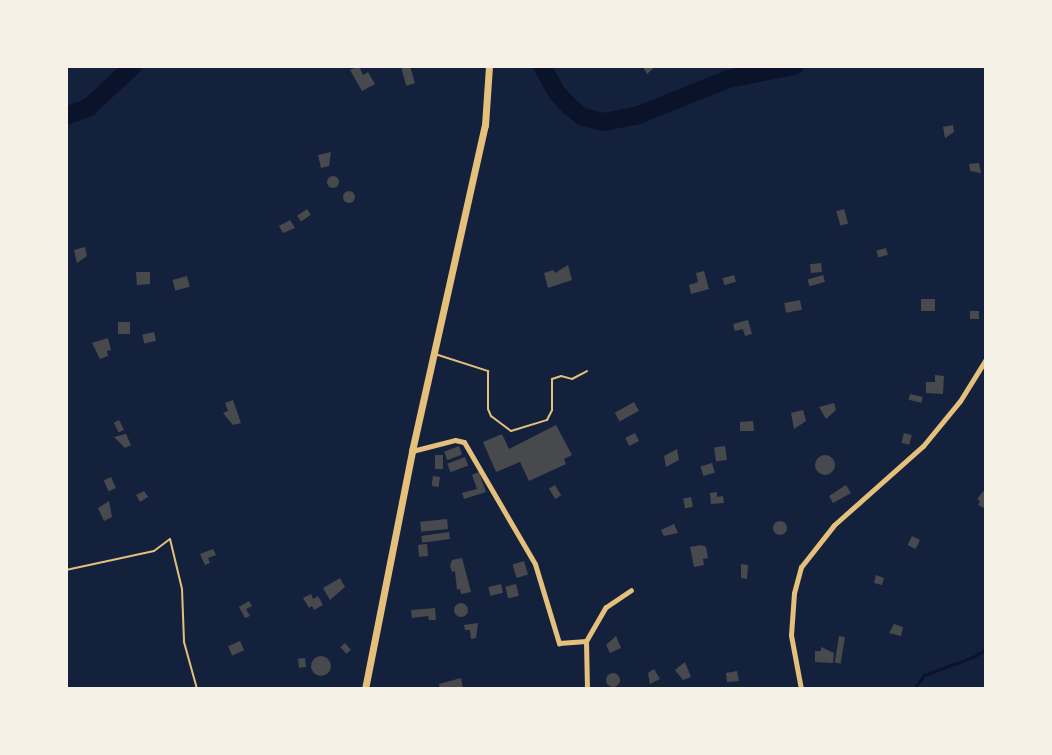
<!DOCTYPE html>
<html>
<head>
<meta charset="utf-8">
<style>
  body { margin:0 }
  #map { position:relative; width:1052px; height:755px; overflow:hidden; background:#14213d; font-family:"DM Sans",sans-serif }
  div>[style] { position:absolute }
  .stream>* { height:3px; margin:-1.5px; padding:0 1.5px; transform-origin:1.5px; border-radius:1.5px; background:#0b132b }
  .river>* { height:18px; margin:-9px; padding:0 9px; transform-origin:9px; border-radius:9px; background:#0b132b }
  .building>* { inset:0; background:#48494c; transform-origin:0 0 }
  .round { border-radius:50% }
  .service>* { height:2px; margin:-1px; padding:0 1px; transform-origin:1px; border-radius:1px; background:#e5c07b }
  .minor>* { height:5px; margin:-2.5px; padding:0 2.5px; transform-origin:2.5px; border-radius:2.5px; background:#e5c07b }
  .secondary>* { height:7px; margin:-3.5px; padding:0 3.5px; transform-origin:3.5px; border-radius:3.5px; background:#e5c07b }
  span { translate:-50% -50%; white-space:nowrap; text-align:center; line-height:1.15; -webkit-text-stroke:6px #f6f1e7; paint-order:stroke }
  .frame { position:absolute; inset:0; border:68px solid #f6f1e7; pointer-events:none }
</style>
</head>
<body>
<div id="map">
  <div class="stream">
    <div style="left:916px;top:686px;width:14px;rotate:-54deg"></div>
    <div style="left:924px;top:675px;width:52px;rotate:-20.2deg"></div>
    <div style="left:973px;top:657px;width:15px;rotate:-32deg"></div>
  </div>
  <div class="river">
    <div style="left:542px;top:66px;width:31px;rotate:61deg"></div>
    <div style="left:557px;top:93px;width:16px;rotate:47deg"></div>
    <div style="left:568px;top:105px;width:19px;rotate:39deg"></div>
    <div style="left:583px;top:117px;width:22px;rotate:13deg"></div>
    <div style="left:604px;top:122px;width:33px;rotate:-11deg"></div>
    <div style="left:636px;top:116px;width:99px;rotate:-21.9deg"></div>
    <div style="left:728px;top:79px;width:68px;rotate:-11deg"></div>
    <div style="left:66px;top:116px;width:25px;rotate:-21deg"></div>
    <div style="left:89px;top:107px;width:60px;rotate:-43deg"></div>
  </div>
  <div class="building">
    <div style="clip-path:polygon(359px 66px,363px 75px,368px 72px,375px 84px,362px 91px,350px 70px)"></div>
    <div style="left:410px;top:66px;width:18px;height:9px;rotate:74deg"></div>
    <div style="clip-path:polygon(656px 66px,647px 74px,643px 67px,646px 66px)"></div>
    <div style="clip-path:polygon(953px 125px,954px 132px,945px 138px,943px 127px)"></div>
    <div style="clip-path:polygon(331px 152px,329px 166px,321px 168px,318px 155px)"></div>
    <div style="clip-path:polygon(979px 163px,981px 173px,970px 171px,969px 164px)"></div>
    <div class="round" style="left:327px;top:176px;width:12px;height:12px"></div>
    <div class="round" style="left:343px;top:191px;width:12px;height:12px"></div>
    <div style="left:307px;top:209px;width:7px;height:12px;rotate:56deg"></div>
    <div style="left:844px;top:209px;width:15px;height:8px;rotate:74deg"></div>
    <div style="clip-path:polygon(290px 220px,295px 228px,283px 233px,279px 226px)"></div>
    <div style="clip-path:polygon(85px 247px,87px 256px,77px 263px,74px 250px)"></div>
    <div style="left:886px;top:248px;width:7px;height:10px;rotate:74deg"></div>
    <div style="left:821px;top:263px;width:9px;height:11px;rotate:84deg"></div>
    <div style="clip-path:polygon(568px 265px,572px 280px,548px 288px,544px 273px,553px 270px,555px 273px)"></div>
    <div style="clip-path:polygon(704px 271px,709px 289px,691px 294px,689px 285px,698px 282px,696px 273px)"></div>
    <div style="clip-path:polygon(136px 272px,150px 272px,150px 284px,137px 285px)"></div>
    <div style="left:734px;top:275px;width:7px;height:12px;rotate:74deg"></div>
    <div style="left:823px;top:275px;width:7px;height:16px;rotate:74deg"></div>
    <div style="left:187px;top:276px;width:11px;height:15px;rotate:75deg"></div>
    <div style="left:921px;top:299px;width:14px;height:12px"></div>
    <div style="left:800px;top:300px;width:10px;height:16px;rotate:79deg"></div>
    <div style="left:979px;top:311px;width:8px;height:9px;rotate:90deg"></div>
    <div style="clip-path:polygon(748px 320px,752px 334px,745px 336px,743px 329px,735px 331px,733px 324px)"></div>
    <div style="left:118px;top:322px;width:12px;height:12px"></div>
    <div style="left:154px;top:332px;width:9px;height:12px;rotate:77deg"></div>
    <div style="clip-path:polygon(108px 338px,111px 350px,107px 351px,108px 356px,100px 359px,92px 343px)"></div>
    <div style="clip-path:polygon(935px 375px,944px 376px,943px 394px,926px 393px,926px 382px,935px 382px)"></div>
    <div style="left:910px;top:394px;width:13px;height:6px;rotate:13deg"></div>
    <div style="clip-path:polygon(233px 400px,241px 423px,233px 425px,223px 413px,228px 411px,225px 403px)"></div>
    <div style="left:634px;top:402px;width:10px;height:22px;rotate:61deg"></div>
    <div style="clip-path:polygon(834px 403px,836px 410px,826px 419px,819px 407px)"></div>
    <div style="clip-path:polygon(803px 410px,806px 421px,794px 429px,791px 413px)"></div>
    <div style="left:119px;top:420px;width:11px;height:6px;rotate:63deg"></div>
    <div style="clip-path:polygon(753px 421px,754px 431px,740px 431px,740px 422px)"></div>
    <div style="clip-path:polygon(556px 425px,572px 455px,564px 459px,566px 464px,529px 481px,520px 462px,496px 472px,483px 442px,502px 434px,509px 449px)"></div>
    <div style="left:635px;top:433px;width:9px;height:11px;rotate:63deg"></div>
    <div style="left:904px;top:433px;width:8px;height:10px;rotate:14deg"></div>
    <div style="clip-path:polygon(126px 434px,131px 445px,125px 448px,114px 437px)"></div>
    <div style="left:459px;top:446px;width:9px;height:16px;rotate:69deg"></div>
    <div style="left:725px;top:446px;width:14px;height:11px;rotate:82deg"></div>
    <div style="clip-path:polygon(677px 449px,679px 460px,666px 467px,664px 456px)"></div>
    <div style="left:435px;top:455px;width:8px;height:14px"></div>
    <div class="round" style="left:815px;top:455px;width:20px;height:20px"></div>
    <div style="left:465px;top:457px;width:9px;height:19px;rotate:69deg"></div>
    <div style="left:712px;top:463px;width:10px;height:12px;rotate:73deg"></div>
    <div style="clip-path:polygon(479px 472px,486px 492px,464px 499px,462px 493px,477px 489px,472px 475px)"></div>
    <div style="left:433px;top:476px;width:7px;height:10px;rotate:8deg"></div>
    <div style="left:111px;top:477px;width:12px;height:8px;rotate:66deg"></div>
    <div style="left:555px;top:485px;width:12px;height:7px;rotate:59deg"></div>
    <div style="clip-path:polygon(846px 485px,851px 493px,833px 503px,829px 496px)"></div>
    <div style="clip-path:polygon(986px 488px,986px 509px,978px 505px,980px 501px,977px 499px)"></div>
    <div style="clip-path:polygon(144px 491px,148px 497px,140px 502px,136px 495px)"></div>
    <div style="clip-path:polygon(717px 492px,717px 497px,723px 496px,724px 503px,711px 504px,710px 493px)"></div>
    <div style="left:691px;top:497px;width:10px;height:8px;rotate:79deg"></div>
    <div style="clip-path:polygon(109px 501px,112px 517px,104px 521px,98px 508px)"></div>
    <div style="left:447px;top:519px;width:10px;height:27px;rotate:84deg"></div>
    <div class="round" style="left:773px;top:521px;width:14px;height:14px"></div>
    <div style="clip-path:polygon(674px 524px,678px 533px,664px 536px,661px 530px)"></div>
    <div style="left:449px;top:532px;width:7px;height:28px;rotate:82deg"></div>
    <div style="left:912px;top:536px;width:9px;height:10px;rotate:27deg"></div>
    <div style="left:427px;top:544px;width:12px;height:9px;rotate:85deg"></div>
    <div style="clip-path:polygon(701px 545px,706px 547px,708px 558px,703px 559px,704px 565px,694px 567px,690px 547px)"></div>
    <div style="clip-path:polygon(213px 549px,216px 555px,208px 558px,210px 563px,205px 565px,200px 554px)"></div>
    <div style="clip-path:polygon(462px 558px,471px 592px,461px 594px,460px 589px,457px 590px,455px 571px,452px 572px,450px 566px,452px 560px)"></div>
    <div style="left:524px;top:561px;width:14px;height:12px;rotate:73deg"></div>
    <div style="clip-path:polygon(741px 564px,748px 565px,747px 579px,741px 578px)"></div>
    <div style="clip-path:polygon(876px 575px,884px 578px,882px 585px,874px 583px)"></div>
    <div style="clip-path:polygon(340px 578px,345px 587px,330px 600px,323px 588px)"></div>
    <div style="left:501px;top:584px;width:9px;height:13px;rotate:77deg"></div>
    <div style="left:516px;top:584px;width:12px;height:11px;rotate:76deg"></div>
    <div style="clip-path:polygon(311px 594px,313px 599px,318px 596px,323px 605px,314px 610px,312px 606px,309px 608px,303px 598px)"></div>
    <div style="clip-path:polygon(249px 601px,252px 606px,246px 609px,250px 616px,245px 618px,239px 607px)"></div>
    <div class="round" style="left:454px;top:603px;width:14px;height:14px"></div>
    <div style="clip-path:polygon(435px 608px,436px 620px,429px 620px,428px 616px,412px 618px,411px 610px)"></div>
    <div style="clip-path:polygon(478px 623px,476px 638px,471px 639px,470px 630px,465px 630px,464px 625px)"></div>
    <div style="clip-path:polygon(894px 624px,903px 627px,901px 636px,889px 633px)"></div>
    <div style="clip-path:polygon(616px 636px,621px 648px,610px 653px,606px 645px)"></div>
    <div style="left:839px;top:636px;width:6px;height:27px;rotate:9deg"></div>
    <div style="left:240px;top:641px;width:10px;height:13px;rotate:66deg"></div>
    <div style="left:345px;top:643px;width:9px;height:6px;rotate:49deg"></div>
    <div style="clip-path:polygon(821px 647px,834px 653px,833px 663px,815px 662px,815px 651px,821px 651px)"></div>
    <div class="round" style="left:311px;top:656px;width:20px;height:20px"></div>
    <div style="left:305px;top:658px;width:9px;height:7px;rotate:84deg"></div>
    <div style="clip-path:polygon(685px 662px,691px 677px,683px 680px,675px 670px)"></div>
    <div style="clip-path:polygon(654px 669px,660px 679px,650px 684px,648px 673px)"></div>
    <div style="clip-path:polygon(737px 671px,739px 681px,727px 682px,726px 673px)"></div>
    <div class="round" style="left:606px;top:673px;width:14px;height:14px"></div>
    <div style="clip-path:polygon(461px 678px,463px 689px,440px 689px,439px 684px)"></div>
  </div>
  <div class="service">
    <div style="left:435px;top:354px;width:56px;rotate:17.8deg"></div>
    <div style="left:488px;top:371px;width:38px;rotate:90deg"></div>
    <div style="left:488px;top:409px;width:8px;rotate:67deg"></div>
    <div style="left:491px;top:416px;width:25px;rotate:37deg"></div>
    <div style="left:511px;top:431px;width:38px;rotate:-17deg"></div>
    <div style="left:547px;top:420px;width:11px;rotate:-63deg"></div>
    <div style="left:552px;top:410px;width:31px;rotate:-90deg"></div>
    <div style="left:552px;top:379px;width:9px;rotate:-18deg"></div>
    <div style="left:561px;top:376px;width:11px;rotate:15deg"></div>
    <div style="left:572px;top:379px;width:17px;rotate:-28deg"></div>
    <div style="left:66px;top:570px;width:90px;rotate:-12.2deg"></div>
    <div style="left:154px;top:551px;width:20px;rotate:-37deg"></div>
    <div style="left:170px;top:539px;width:51px;rotate:76.5deg"></div>
    <div style="left:182px;top:589px;width:53px;rotate:87.8deg"></div>
    <div style="left:184px;top:642px;width:49px;rotate:74.5deg"></div>
  </div>
  <div class="minor">
    <div style="left:412px;top:451px;width:44px;rotate:-14.3deg"></div>
    <div style="left:455px;top:440px;width:9px;rotate:13deg"></div>
    <div style="left:464px;top:442px;width:141px;rotate:59.8deg"></div>
    <div style="left:535px;top:564px;width:83px;rotate:73.1deg"></div>
    <div style="left:559px;top:643px;width:27px;rotate:-4deg"></div>
    <div style="left:587px;top:689px;width:48px;rotate:-91.2deg"></div>
    <div style="left:586px;top:641px;width:39px;rotate:-60deg"></div>
    <div style="left:606px;top:607px;width:30px;rotate:-34deg"></div>
    <div style="left:801px;top:689px;width:55px;rotate:-100.5deg"></div>
    <div style="left:791px;top:635px;width:42px;rotate:-85.9deg"></div>
    <div style="left:794px;top:593px;width:27px;rotate:-75deg"></div>
    <div style="left:801px;top:567px;width:53px;rotate:-51.8deg"></div>
    <div style="left:834px;top:525px;width:119px;rotate:-41.6deg"></div>
    <div style="left:923px;top:446px;width:58px;rotate:-50.6deg"></div>
    <div style="left:960px;top:401px;width:49px;rotate:-58.2deg"></div>
  </div>
  <div class="secondary">
    <div style="left:365px;top:689px;width:243px;rotate:-78.8deg"></div>
    <div style="left:412px;top:451px;width:334px;rotate:-77.4deg"></div>
    <div style="left:485px;top:125px;width:59px;rotate:-86.1deg"></div>
  </div>
  <div class="frame"></div>
</div>
</body>
</html>
